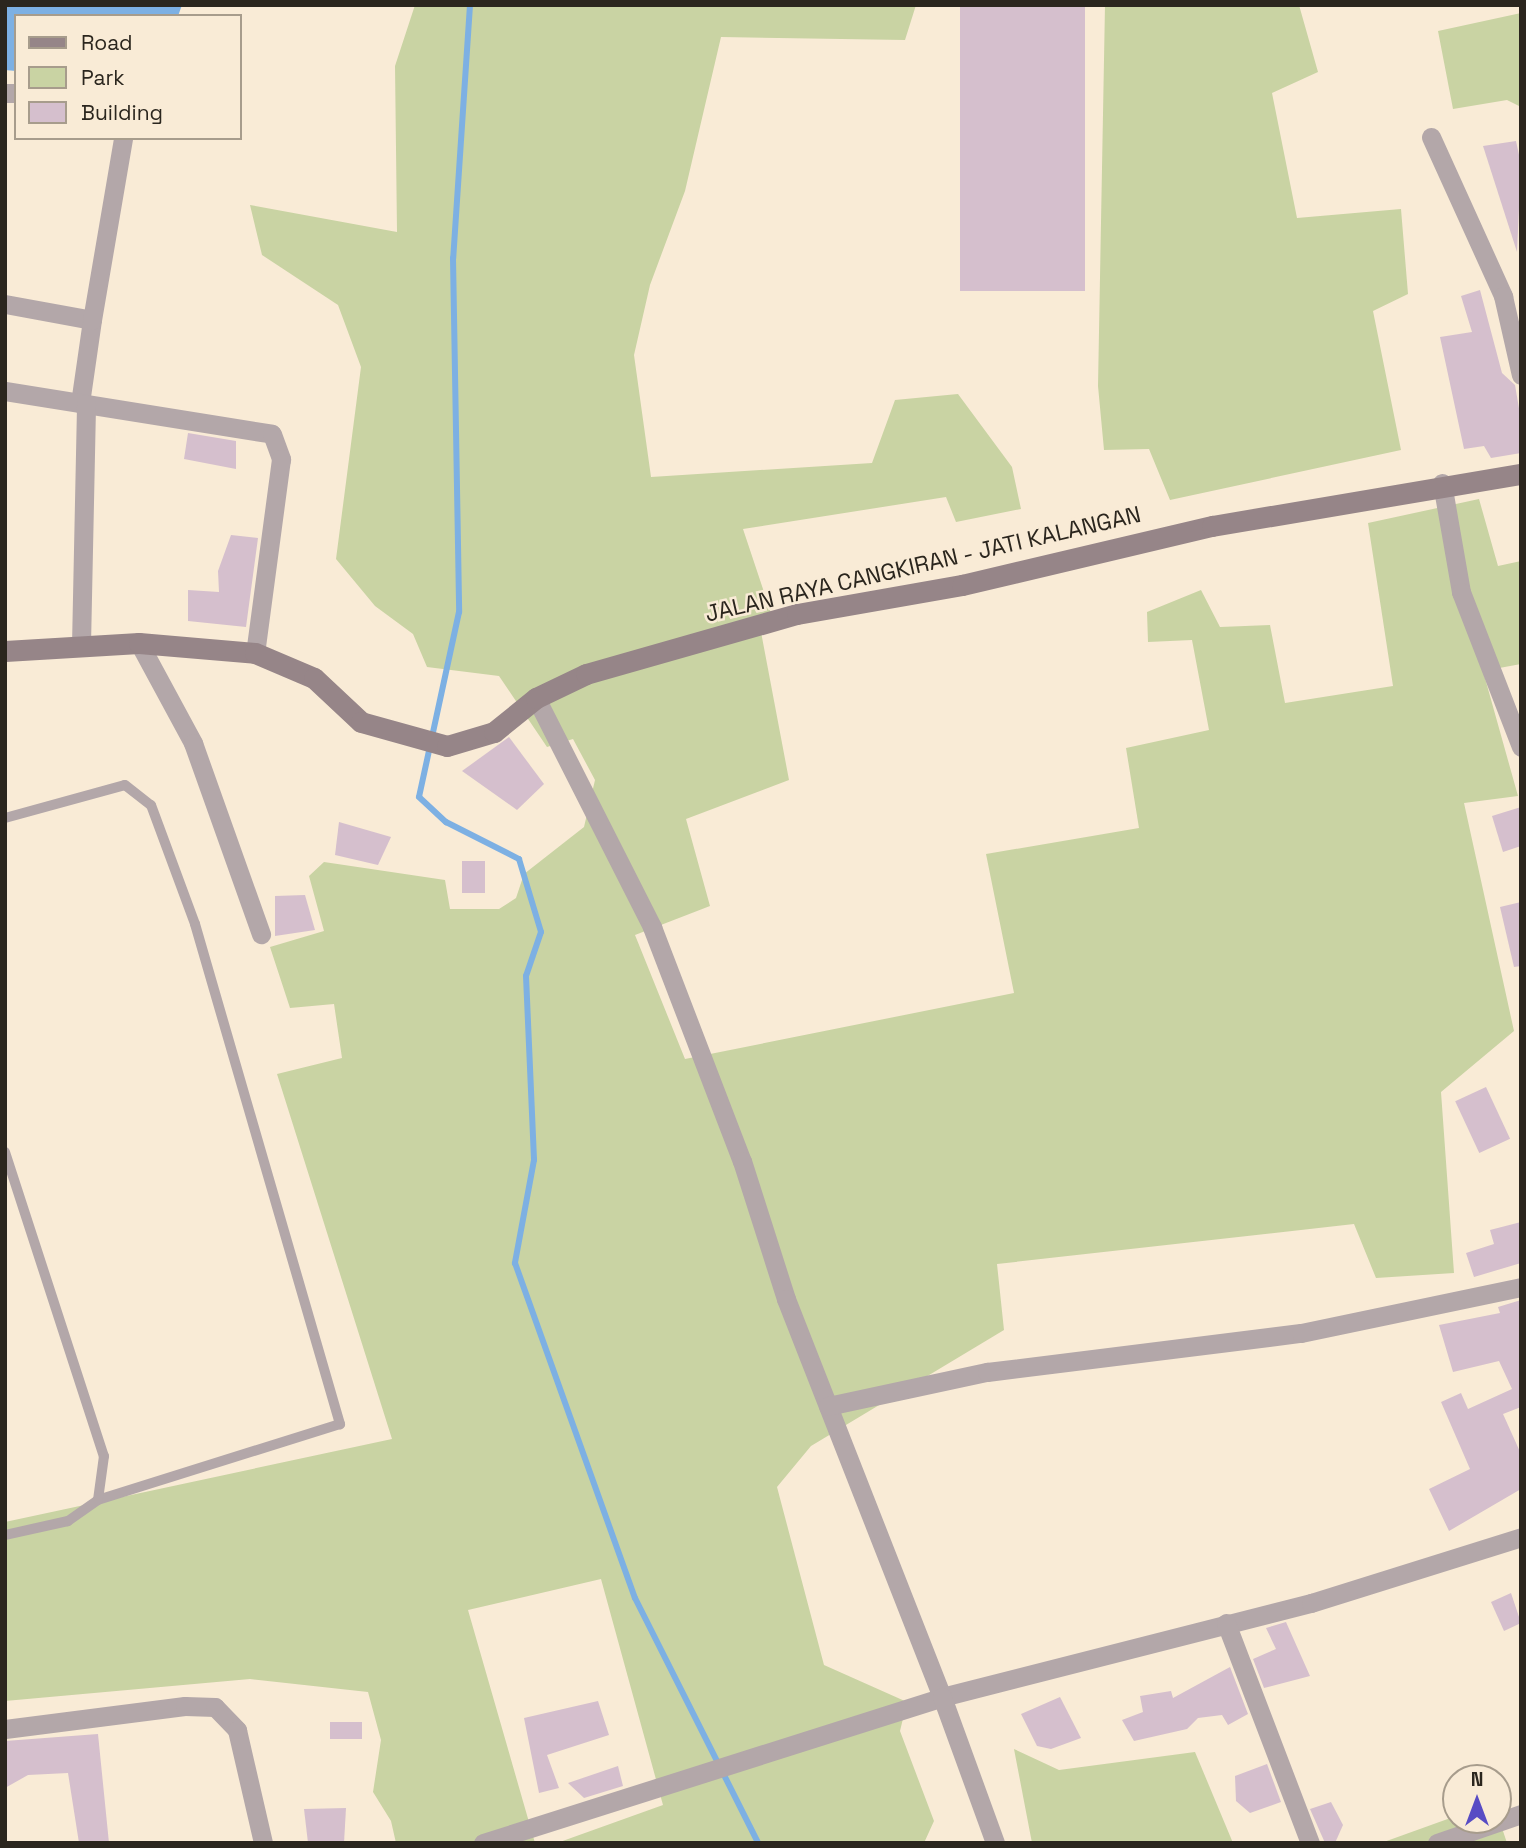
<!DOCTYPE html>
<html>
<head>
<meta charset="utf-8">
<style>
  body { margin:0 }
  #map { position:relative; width:1526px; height:1848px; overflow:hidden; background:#f9ebd6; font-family:"Space Grotesk",sans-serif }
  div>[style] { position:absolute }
  .green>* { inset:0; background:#c9d3a3 }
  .water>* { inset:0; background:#7db0e3 }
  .stream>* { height:6px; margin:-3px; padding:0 3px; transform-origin:3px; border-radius:3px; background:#7db0e3 }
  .building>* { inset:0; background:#d5bfcd; transform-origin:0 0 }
  .lane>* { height:10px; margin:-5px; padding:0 5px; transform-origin:5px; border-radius:5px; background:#b3a7a9 }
  .street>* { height:19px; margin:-9.5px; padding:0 9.5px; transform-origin:9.5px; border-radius:9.5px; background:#b3a7a9 }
  .secondary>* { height:21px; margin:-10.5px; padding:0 10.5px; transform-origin:10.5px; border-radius:10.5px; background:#968588 }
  span { translate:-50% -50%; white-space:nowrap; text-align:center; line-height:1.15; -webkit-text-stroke:5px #f9ebd6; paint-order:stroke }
  .street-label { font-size:23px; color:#2b261e }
  .frame { position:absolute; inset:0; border:7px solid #2b261e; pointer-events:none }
  .legend { position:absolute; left:14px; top:14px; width:228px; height:126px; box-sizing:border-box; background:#f9ebd6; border:2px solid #a79c8c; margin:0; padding:9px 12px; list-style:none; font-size:21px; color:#2b261e }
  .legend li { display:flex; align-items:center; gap:14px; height:35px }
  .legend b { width:35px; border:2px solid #a79c8c }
  .north { position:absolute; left:1442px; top:1764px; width:70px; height:70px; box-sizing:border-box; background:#f9ebd6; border:2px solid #a79c8c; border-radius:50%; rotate:0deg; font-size:19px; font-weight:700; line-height:28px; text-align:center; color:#2b261e }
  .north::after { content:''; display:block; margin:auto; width:24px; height:32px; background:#584cc4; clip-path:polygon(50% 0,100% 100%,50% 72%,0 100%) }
</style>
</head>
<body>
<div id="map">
  <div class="green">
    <div style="clip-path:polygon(415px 5px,916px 5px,905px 40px,721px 37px,685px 191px,650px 285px,634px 355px,651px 477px,872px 463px,895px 400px,958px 394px,1012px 467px,1021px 509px,956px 522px,946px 497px,743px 529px,771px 613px,758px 616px,789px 780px,686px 819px,710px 906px,635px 935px,685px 1059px,1014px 993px,986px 854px,1139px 828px,1126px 748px,1209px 730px,1192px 640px,1148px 642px,1147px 612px,1201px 590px,1220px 627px,1270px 625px,1285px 703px,1393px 686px,1368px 523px,1479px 499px,1498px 566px,1521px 561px,1521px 664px,1483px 671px,1518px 796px,1464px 803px,1514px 1031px,1441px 1092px,1454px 1273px,1376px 1278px,1354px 1224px,997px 1264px,1004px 1330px,811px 1446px,777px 1487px,824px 1665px,907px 1702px,900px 1731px,934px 1821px,924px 1843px,557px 1843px,663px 1805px,601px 1579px,468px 1610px,535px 1843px,396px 1843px,391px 1821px,373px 1792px,381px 1740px,368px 1692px,250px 1679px,5px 1701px,5px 1522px,392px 1439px,277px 1074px,342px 1058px,334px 1004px,290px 1008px,270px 947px,324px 931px,309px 876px,324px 862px,445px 880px,450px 909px,499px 909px,516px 898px,524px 874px,584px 827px,595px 780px,573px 739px,547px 747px,499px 676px,427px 667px,413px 634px,375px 606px,336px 559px,361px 367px,338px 305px,262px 255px,250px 205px,397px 232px,395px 66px)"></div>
    <div style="clip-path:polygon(1105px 5px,1299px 5px,1318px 72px,1272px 93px,1297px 218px,1401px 209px,1408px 294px,1373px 311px,1401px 450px,1170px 500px,1149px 449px,1104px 450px,1098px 386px)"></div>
    <div style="clip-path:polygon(1521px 13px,1521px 107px,1507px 100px,1453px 109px,1438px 31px)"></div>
    <div style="clip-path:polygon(1014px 1749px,1059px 1770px,1195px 1752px,1233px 1843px,1032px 1843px)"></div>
    <div style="clip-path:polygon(1456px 1816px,1498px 1816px,1507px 1843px,1381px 1843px)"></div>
  </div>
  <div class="water">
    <div style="clip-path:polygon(5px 5px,182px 5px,178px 16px,16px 16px,16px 71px,5px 70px)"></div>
  </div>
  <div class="stream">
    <div style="left:470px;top:5px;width:254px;rotate:93.8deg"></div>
    <div style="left:453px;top:258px;width:354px;rotate:89deg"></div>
    <div style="left:459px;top:612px;width:189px;rotate:102.2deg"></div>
    <div style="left:419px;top:797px;width:37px;rotate:43deg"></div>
    <div style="left:446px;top:822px;width:82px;rotate:26.9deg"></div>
    <div style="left:519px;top:859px;width:76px;rotate:73.2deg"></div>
    <div style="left:541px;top:932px;width:46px;rotate:108.8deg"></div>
    <div style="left:526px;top:976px;width:184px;rotate:87.5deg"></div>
    <div style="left:534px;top:1160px;width:105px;rotate:100.5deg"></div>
    <div style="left:515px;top:1263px;width:356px;rotate:70.3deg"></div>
    <div style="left:635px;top:1598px;width:274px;rotate:63.3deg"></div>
  </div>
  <div class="building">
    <div style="left:960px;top:5px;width:125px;height:286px"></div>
    <div style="clip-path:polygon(1516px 141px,1521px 164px,1517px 252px,1483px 146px)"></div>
    <div style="clip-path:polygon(1480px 290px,1502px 373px,1515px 385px,1521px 420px,1521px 453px,1491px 458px,1484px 446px,1464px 449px,1440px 337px,1472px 332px,1461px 296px)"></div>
    <div style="clip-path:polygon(188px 433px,236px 441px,236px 469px,184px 459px)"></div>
    <div style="clip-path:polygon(231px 535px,258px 538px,246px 627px,188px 621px,188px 590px,219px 592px,218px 571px)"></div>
    <div style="clip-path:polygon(509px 737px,544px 784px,517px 810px,462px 771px)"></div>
    <div style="clip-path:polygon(1521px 807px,1521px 846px,1503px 852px,1492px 816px)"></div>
    <div style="clip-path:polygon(339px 822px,391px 837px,378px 865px,335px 855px)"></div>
    <div style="left:462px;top:861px;width:23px;height:32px"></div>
    <div style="clip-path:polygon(305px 895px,315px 930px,275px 936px,275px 896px)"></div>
    <div style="clip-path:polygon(1521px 902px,1521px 966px,1514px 967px,1500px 907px)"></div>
    <div style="left:1486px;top:1087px;width:57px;height:34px;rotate:65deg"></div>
    <div style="clip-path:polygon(1521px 1222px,1521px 1263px,1474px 1277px,1466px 1253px,1494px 1244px,1490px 1230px)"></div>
    <div style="clip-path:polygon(1521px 1300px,1521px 1407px,1503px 1414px,1521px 1454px,1521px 1489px,1449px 1531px,1429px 1489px,1470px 1469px,1441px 1402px,1461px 1393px,1468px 1409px,1512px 1389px,1499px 1361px,1453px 1372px,1439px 1325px,1500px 1313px,1498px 1307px)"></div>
    <div style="clip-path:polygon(1511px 1593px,1521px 1623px,1504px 1631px,1491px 1602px)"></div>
    <div style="clip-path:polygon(1286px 1622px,1310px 1676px,1264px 1688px,1253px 1659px,1276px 1649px,1266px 1628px)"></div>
    <div style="clip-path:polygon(1230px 1667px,1248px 1714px,1228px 1725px,1222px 1715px,1198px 1718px,1187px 1729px,1134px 1741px,1122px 1720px,1143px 1712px,1140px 1696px,1171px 1691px,1173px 1698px)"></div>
    <div style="clip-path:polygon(1060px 1697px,1081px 1738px,1051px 1749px,1037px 1746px,1021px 1714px)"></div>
    <div style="clip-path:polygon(598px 1701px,609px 1735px,547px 1755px,559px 1788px,539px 1793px,524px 1718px)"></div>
    <div style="left:330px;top:1722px;width:32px;height:17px"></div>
    <div style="clip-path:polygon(98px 1734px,109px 1843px,79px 1843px,68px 1773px,28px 1775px,5px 1788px,5px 1741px)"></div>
    <div style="clip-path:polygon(1267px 1764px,1281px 1802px,1250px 1813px,1236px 1801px,1235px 1776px)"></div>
    <div style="clip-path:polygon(618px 1766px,623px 1786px,584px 1798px,568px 1783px)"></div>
    <div style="clip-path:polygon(1331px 1802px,1343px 1825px,1335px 1843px,1325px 1843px,1310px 1809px)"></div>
    <div style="clip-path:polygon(346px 1808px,344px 1843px,308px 1843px,304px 1809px)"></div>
  </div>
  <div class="lane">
    <div style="left:5px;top:818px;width:124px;rotate:-15.4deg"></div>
    <div style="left:125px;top:785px;width:33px;rotate:38deg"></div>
    <div style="left:151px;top:805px;width:127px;rotate:69.7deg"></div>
    <div style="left:195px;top:924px;width:521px;rotate:73.83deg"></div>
    <div style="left:340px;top:1424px;width:254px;rotate:162.6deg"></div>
    <div style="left:5px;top:1152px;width:320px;rotate:72deg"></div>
    <div style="left:104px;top:1456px;width:44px;rotate:97.8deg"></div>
    <div style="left:98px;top:1500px;width:37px;rotate:145deg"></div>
    <div style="left:68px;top:1521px;width:65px;rotate:167.5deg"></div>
  </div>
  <div class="street">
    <div style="left:5px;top:93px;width:11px"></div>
    <div style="left:1431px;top:137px;width:175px;rotate:65.6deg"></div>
    <div style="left:1503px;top:296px;width:81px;rotate:77.2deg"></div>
    <div style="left:5px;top:304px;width:88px;rotate:10.4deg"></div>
    <div style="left:92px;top:320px;width:84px;rotate:98.2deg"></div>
    <div style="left:92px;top:320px;width:185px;rotate:-80.3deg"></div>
    <div style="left:5px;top:391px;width:270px;rotate:9.1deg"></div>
    <div style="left:272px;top:434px;width:27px;rotate:70deg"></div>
    <div style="left:281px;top:459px;width:196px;rotate:97.6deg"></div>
    <div style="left:1442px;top:483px;width:111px;rotate:80.1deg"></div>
    <div style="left:1461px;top:592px;width:166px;rotate:68.8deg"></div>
    <div style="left:139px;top:643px;width:114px;rotate:61.6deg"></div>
    <div style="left:193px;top:743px;width:203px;rotate:70.4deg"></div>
    <div style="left:81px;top:645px;width:241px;rotate:-88.8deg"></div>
    <div style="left:536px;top:698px;width:257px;rotate:63.1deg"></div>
    <div style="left:652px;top:927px;width:251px;rotate:69deg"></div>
    <div style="left:742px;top:1161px;width:145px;rotate:72.3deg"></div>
    <div style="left:786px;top:1299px;width:427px;rotate:68.6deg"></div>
    <div style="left:942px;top:1697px;width:381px;rotate:-14.3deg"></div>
    <div style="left:1311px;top:1603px;width:220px;rotate:-17.4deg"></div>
    <div style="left:828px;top:1406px;width:163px;rotate:-12.1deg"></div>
    <div style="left:987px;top:1372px;width:316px;rotate:-7.1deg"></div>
    <div style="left:1301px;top:1333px;width:225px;rotate:-11.8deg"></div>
    <div style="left:1226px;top:1623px;width:235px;rotate:69.1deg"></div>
    <div style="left:5px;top:1729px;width:181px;rotate:-7.3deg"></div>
    <div style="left:185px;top:1706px;width:30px;rotate:2deg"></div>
    <div style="left:215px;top:1707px;width:32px;rotate:46deg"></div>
    <div style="left:237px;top:1730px;width:116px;rotate:77deg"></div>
    <div style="left:483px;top:1843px;width:482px;rotate:-17.6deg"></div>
    <div style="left:942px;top:1697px;width:155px;rotate:70deg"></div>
    <div style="left:1437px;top:1843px;width:89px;rotate:-19deg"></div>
  </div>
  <div class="secondary">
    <div style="left:5px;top:651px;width:134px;rotate:-3.4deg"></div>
    <div style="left:139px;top:643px;width:116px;rotate:4.9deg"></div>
    <div style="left:255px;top:653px;width:64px;rotate:23deg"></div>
    <div style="left:314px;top:678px;width:64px;rotate:43.1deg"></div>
    <div style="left:361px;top:722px;width:89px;rotate:15.6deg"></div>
    <div style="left:447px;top:746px;width:49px;rotate:-16.6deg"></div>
    <div style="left:494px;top:732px;width:54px;rotate:-39deg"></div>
    <div style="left:536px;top:698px;width:55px;rotate:-25.6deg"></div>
    <div style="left:586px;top:674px;width:219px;rotate:-15.9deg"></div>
    <div style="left:797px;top:614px;width:168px;rotate:-10deg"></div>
    <div style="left:962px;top:585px;width:257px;rotate:-13.3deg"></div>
    <div style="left:1212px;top:526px;width:313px;rotate:-9.6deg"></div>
  </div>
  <div class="street-label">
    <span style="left:923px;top:564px;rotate:-13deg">JALAN RAYA CANGKIRAN - JATI KALANGAN</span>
  </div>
  <div class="frame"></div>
  <ul class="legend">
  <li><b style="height:9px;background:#968588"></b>Road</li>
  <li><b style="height:19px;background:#c9d3a3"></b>Park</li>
  <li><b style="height:19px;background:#d5bfcd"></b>Building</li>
  </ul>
  <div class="north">N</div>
</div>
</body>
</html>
